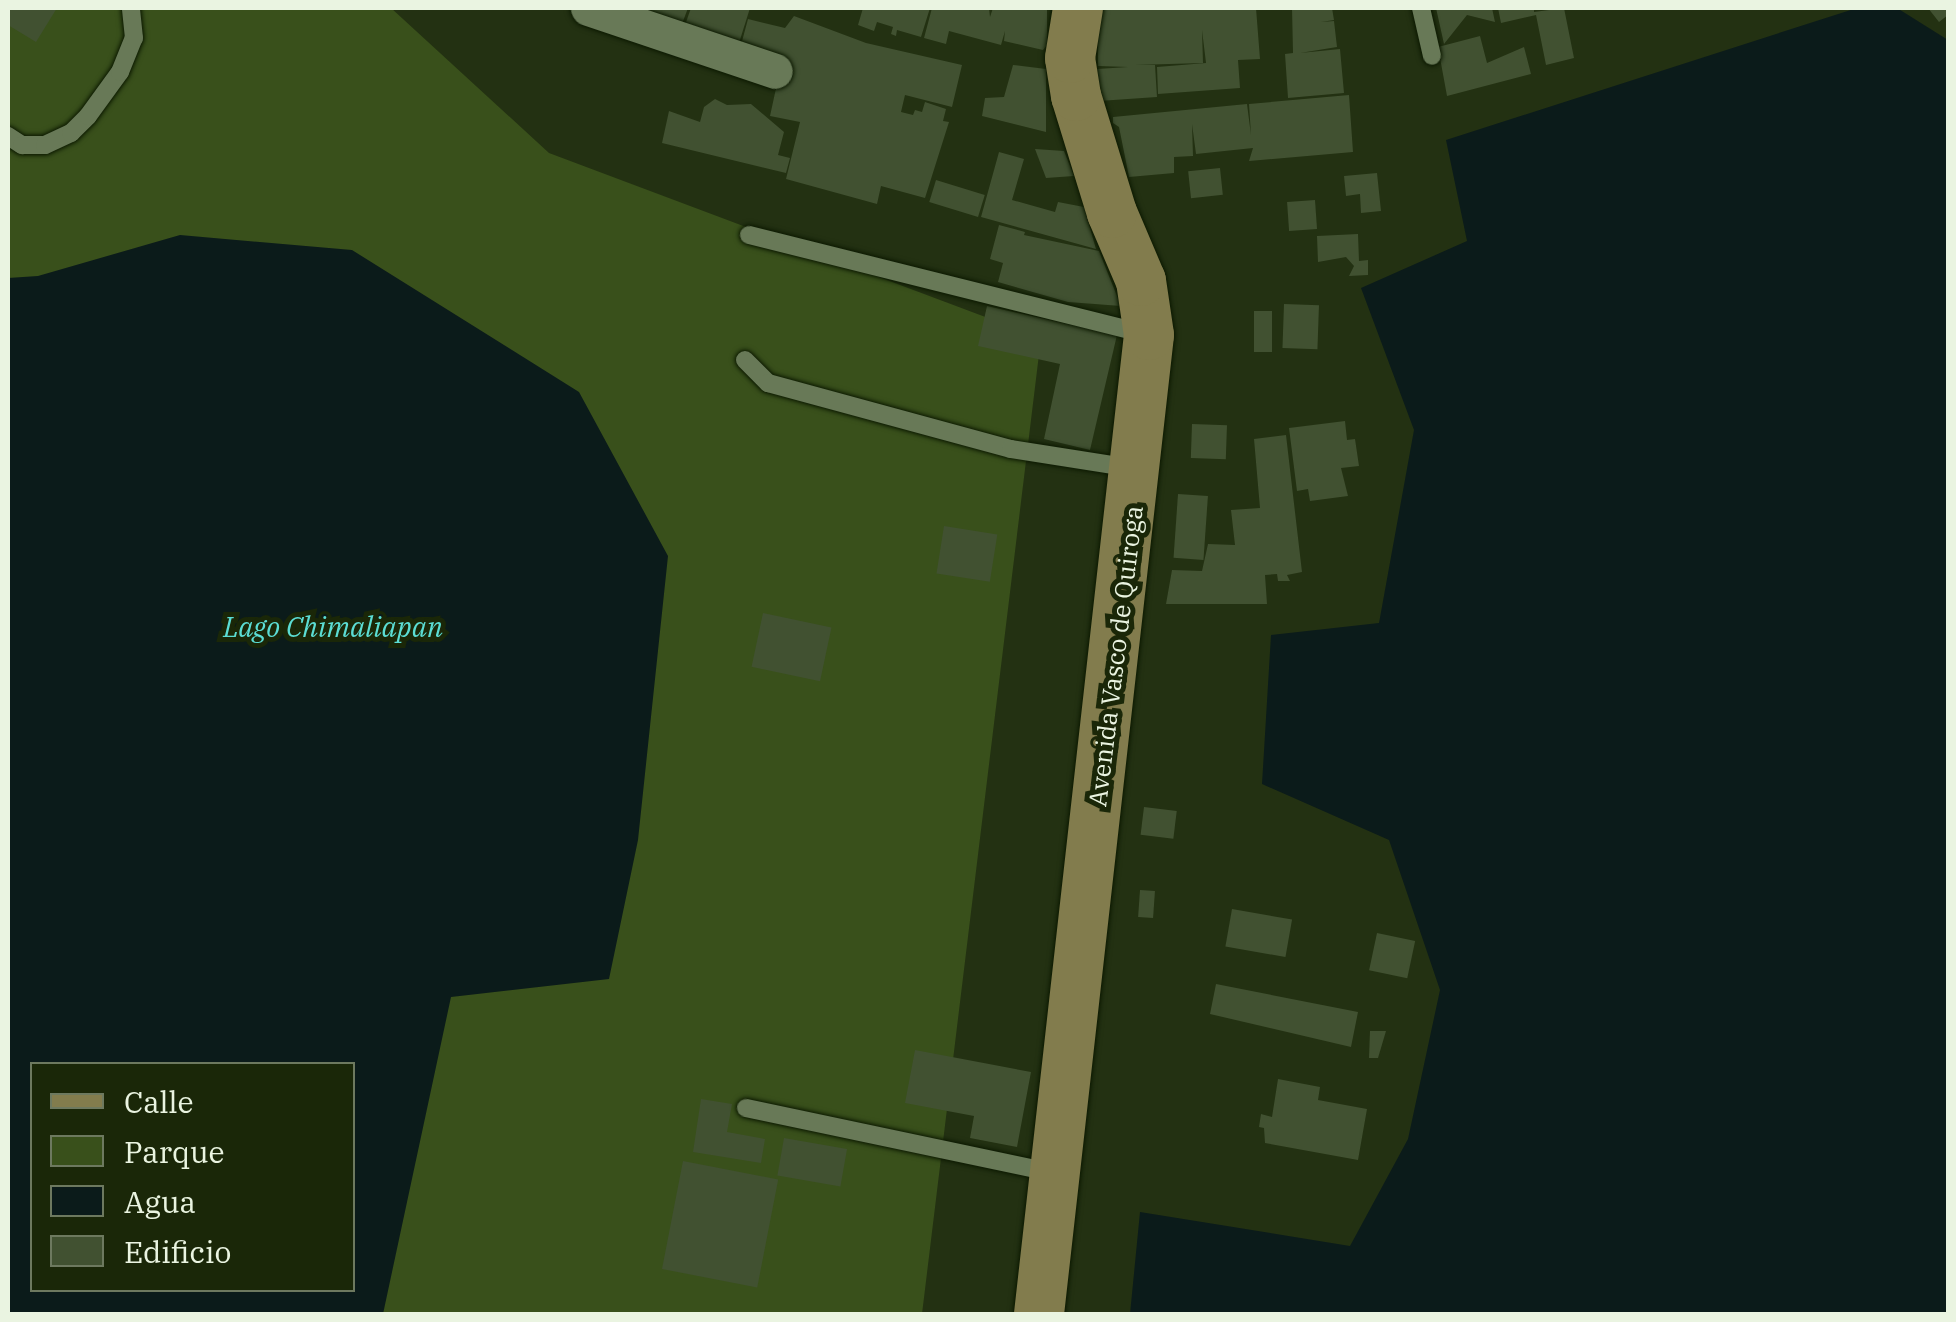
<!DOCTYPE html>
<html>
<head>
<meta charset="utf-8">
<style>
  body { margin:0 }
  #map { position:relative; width:1956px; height:1322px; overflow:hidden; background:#233112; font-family:"IBM Plex Serif",serif }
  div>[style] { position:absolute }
  .green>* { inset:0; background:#39501b }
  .water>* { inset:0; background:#0b1b1a }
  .building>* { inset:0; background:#415131; transform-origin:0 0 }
  .roads { filter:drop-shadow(0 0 2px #0c1900) drop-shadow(0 0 2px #0c1900) }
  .lane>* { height:18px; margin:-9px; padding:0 9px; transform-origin:9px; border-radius:9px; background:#687957 }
  .street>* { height:35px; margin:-17.5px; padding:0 17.5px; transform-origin:17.5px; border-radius:17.5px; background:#687957 }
  .secondary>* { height:50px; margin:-25px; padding:0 25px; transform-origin:25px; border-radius:25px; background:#827c4d }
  span { translate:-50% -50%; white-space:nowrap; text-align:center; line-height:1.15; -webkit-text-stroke:10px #1a2708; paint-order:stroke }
  .street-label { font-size:25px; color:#eaf4e1 }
  .water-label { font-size:28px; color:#5bddd4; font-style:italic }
  .frame { position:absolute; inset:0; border:10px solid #eaf4e1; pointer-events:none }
  .legend { position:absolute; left:30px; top:1062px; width:325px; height:230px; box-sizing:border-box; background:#1a2708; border:2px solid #6d795f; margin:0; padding:12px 18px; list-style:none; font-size:30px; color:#eaf4e1 }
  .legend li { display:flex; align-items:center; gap:20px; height:50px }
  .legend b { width:50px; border:2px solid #6d795f }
</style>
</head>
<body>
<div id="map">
  <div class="green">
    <div style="clip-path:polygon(evenodd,8px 8px,391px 8px,549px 153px,1041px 338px,922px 1314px,8px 1314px,8px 8px,32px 1064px,352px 1064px,352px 1290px,32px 1290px,32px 1064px)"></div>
  </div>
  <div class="water">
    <div style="clip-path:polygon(1857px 8px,1897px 8px,1948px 40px,1948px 1314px,1130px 1314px,1140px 1212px,1350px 1246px,1408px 1139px,1440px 990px,1389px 840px,1262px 784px,1271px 635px,1379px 623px,1414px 430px,1361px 288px,1467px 241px,1446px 140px)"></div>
    <div style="clip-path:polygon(evenodd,180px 235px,352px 250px,579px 392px,668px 556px,638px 840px,609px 979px,451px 997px,383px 1314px,8px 1314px,8px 278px,38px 276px,180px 235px,32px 1064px,352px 1064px,352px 1290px,32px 1290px,32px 1064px)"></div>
  </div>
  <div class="building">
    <div style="clip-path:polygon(8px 8px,57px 8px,36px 42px,8px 25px)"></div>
    <div style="clip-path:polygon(634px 8px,688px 8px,682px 24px)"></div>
    <div style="clip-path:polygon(691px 8px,750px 8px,739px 43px,685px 25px)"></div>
    <div style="clip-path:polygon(863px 8px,930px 8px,921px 37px,897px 30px,896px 36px,891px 34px,893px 27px,877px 22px,874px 31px,858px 25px)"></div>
    <div style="clip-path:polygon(932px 8px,989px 8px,990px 17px,993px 8px,1047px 8px,1047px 45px,1043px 50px,1004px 41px,1005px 31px,1001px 45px,949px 31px,946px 44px,924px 38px)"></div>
    <div style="clip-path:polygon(1098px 8px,1256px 8px,1260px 59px,1238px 60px,1240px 88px,1158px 94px,1157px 67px,1206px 63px,1202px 30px,1203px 63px,1135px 65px,1155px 65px,1157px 97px,1099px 101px,1097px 69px,1128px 67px,1098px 66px)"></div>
    <div style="clip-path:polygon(1292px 8px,1332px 8px,1334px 20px,1321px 22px,1334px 21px,1337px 47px,1300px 53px,1340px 49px,1344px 93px,1288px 98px,1285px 54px,1293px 53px)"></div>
    <div style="clip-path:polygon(1436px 8px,1492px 8px,1495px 22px,1467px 15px,1444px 44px)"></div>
    <div style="clip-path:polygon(1498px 8px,1534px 8px,1534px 12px,1564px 8px,1574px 58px,1546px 65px,1536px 15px,1501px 23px)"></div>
    <div style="clip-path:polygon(1928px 8px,1948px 8px,1948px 15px,1939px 22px)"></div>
    <div style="clip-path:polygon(794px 16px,866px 43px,962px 65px,952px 107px,905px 95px,901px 112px,913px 115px,915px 110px,922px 112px,925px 102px,946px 109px,943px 121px,949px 122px,925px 198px,881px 186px,877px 204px,786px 179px,800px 122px,770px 116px,783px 56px,741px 45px,748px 19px,785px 28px)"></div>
    <div style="clip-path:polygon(1480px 36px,1487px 63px,1524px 47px,1531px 74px,1447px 96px,1438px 47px)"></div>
    <div style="clip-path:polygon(1013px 65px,1046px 69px,1046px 132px,982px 116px,985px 98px,1004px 97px)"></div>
    <div style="clip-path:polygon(1349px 95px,1353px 152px,1249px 161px,1253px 148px,1196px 154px,1192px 124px,1193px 156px,1174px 157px,1174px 173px,1129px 177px,1119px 127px,1113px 123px,1113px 117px,1247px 104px,1251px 135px,1249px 104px)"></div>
    <div style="clip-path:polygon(715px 99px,727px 105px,751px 104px,784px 132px,778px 155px,790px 158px,786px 173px,662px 143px,669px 111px,700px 122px,704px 107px)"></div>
    <div style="clip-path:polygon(1035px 149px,1064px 151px,1074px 176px,1046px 178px)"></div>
    <div style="clip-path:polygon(999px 152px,1024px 159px,1012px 200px,1055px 212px,1058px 202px,1084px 207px,1096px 249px,981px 217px)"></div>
    <div style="left:1220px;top:168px;width:27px;height:32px;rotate:84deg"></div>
    <div style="clip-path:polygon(1377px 173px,1381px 211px,1361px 213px,1360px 194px,1346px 196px,1344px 176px)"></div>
    <div style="left:936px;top:180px;width:51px;height:23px;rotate:17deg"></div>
    <div style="left:1315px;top:200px;width:29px;height:28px;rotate:86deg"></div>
    <div style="clip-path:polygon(999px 225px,1025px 232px,1024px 235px,1099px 251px,1121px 306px,1068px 302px,998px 282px,1003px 263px,990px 259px)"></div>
    <div style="clip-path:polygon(1358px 234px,1359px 261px,1368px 260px,1368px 275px,1349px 276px,1354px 266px,1346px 257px,1318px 262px,1317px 236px)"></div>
    <div style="left:1284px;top:304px;width:35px;height:44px;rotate:2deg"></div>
    <div style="clip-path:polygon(987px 306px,1117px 335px,1090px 450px,1044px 439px,1060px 364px,978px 346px)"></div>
    <div style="left:1254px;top:311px;width:18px;height:41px"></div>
    <div style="clip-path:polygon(1345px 421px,1347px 440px,1355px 439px,1359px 466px,1341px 468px,1348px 496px,1310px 501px,1308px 489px,1297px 491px,1289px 428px)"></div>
    <div style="left:1192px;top:424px;width:35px;height:34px;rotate:2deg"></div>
    <div style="clip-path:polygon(1286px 435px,1302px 572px,1287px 575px,1290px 581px,1278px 581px,1277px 574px,1265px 575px,1267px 604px,1166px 604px,1172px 570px,1202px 571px,1208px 544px,1235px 545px,1231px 510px,1260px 508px,1254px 439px)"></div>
    <div style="left:1178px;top:494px;width:30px;height:64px;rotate:4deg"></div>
    <div style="left:944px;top:526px;width:54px;height:48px;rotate:9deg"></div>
    <div style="left:763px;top:613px;width:70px;height:55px;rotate:12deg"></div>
    <div style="left:1144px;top:807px;width:33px;height:28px;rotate:7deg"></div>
    <div style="left:1140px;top:890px;width:15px;height:27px;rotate:4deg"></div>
    <div style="left:1232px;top:909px;width:61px;height:38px;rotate:10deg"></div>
    <div style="left:1377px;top:933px;width:39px;height:38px;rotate:12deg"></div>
    <div style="clip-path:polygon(1216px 984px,1358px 1012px,1351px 1047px,1210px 1014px)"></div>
    <div style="clip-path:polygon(1370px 1031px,1386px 1031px,1378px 1058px,1369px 1058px)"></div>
    <div style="clip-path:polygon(915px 1050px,1031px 1072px,1017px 1147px,970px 1138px,974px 1116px,905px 1103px)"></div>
    <div style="clip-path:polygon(1278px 1079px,1320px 1087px,1318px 1100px,1367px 1109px,1358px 1160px,1265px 1143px,1264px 1128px,1259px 1127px,1261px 1114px,1272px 1117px)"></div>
    <div style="clip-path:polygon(701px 1099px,732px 1104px,727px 1132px,765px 1139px,761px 1163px,693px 1152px)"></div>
    <div style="left:784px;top:1138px;width:64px;height:38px;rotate:10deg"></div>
    <div style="left:683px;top:1161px;width:97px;height:110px;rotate:11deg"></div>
  </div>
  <div class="roads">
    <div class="lane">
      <div style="left:1421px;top:8px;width:49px;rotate:77.1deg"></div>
      <div style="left:8px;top:136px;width:17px;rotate:33deg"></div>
      <div style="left:22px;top:145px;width:23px"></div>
      <div style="left:45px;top:145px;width:29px;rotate:-25deg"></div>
      <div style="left:71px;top:133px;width:24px;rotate:-45deg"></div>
      <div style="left:88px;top:116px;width:54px;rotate:-54deg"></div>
      <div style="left:120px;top:72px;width:37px;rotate:-68deg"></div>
      <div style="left:134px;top:38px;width:30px;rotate:-96deg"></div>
      <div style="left:749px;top:235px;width:406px;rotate:14deg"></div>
      <div style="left:745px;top:360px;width:33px;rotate:45deg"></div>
      <div style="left:768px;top:383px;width:252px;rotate:15.2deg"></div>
      <div style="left:1011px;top:449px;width:122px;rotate:8.9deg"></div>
      <div style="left:746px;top:1108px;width:311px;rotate:11.9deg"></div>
    </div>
    <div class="street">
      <div style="left:588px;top:8px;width:197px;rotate:18.6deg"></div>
    </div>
    <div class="secondary">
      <div style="left:1039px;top:1314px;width:985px;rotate:-83.59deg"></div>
      <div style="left:1149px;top:335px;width:55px;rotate:-98.4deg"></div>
      <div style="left:1141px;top:281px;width:74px;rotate:-113.1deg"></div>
      <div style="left:1112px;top:213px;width:122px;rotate:-107.1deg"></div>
      <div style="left:1076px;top:96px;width:38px;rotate:-99deg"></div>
      <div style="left:1070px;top:58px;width:51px;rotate:-80.9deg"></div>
    </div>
  </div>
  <div class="street-label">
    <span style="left:1116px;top:656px;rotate:-83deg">Avenida Vasco de Quiroga</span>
  </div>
  <div class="water-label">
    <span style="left:333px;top:627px">Lago Chimaliapan</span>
  </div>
  <div class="frame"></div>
  <ul class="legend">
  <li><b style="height:12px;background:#827c4d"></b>Calle</li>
  <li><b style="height:28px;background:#39501b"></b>Parque</li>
  <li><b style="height:28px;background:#0b1b1a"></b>Agua</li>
  <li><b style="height:28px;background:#415131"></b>Edificio</li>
  </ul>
</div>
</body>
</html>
